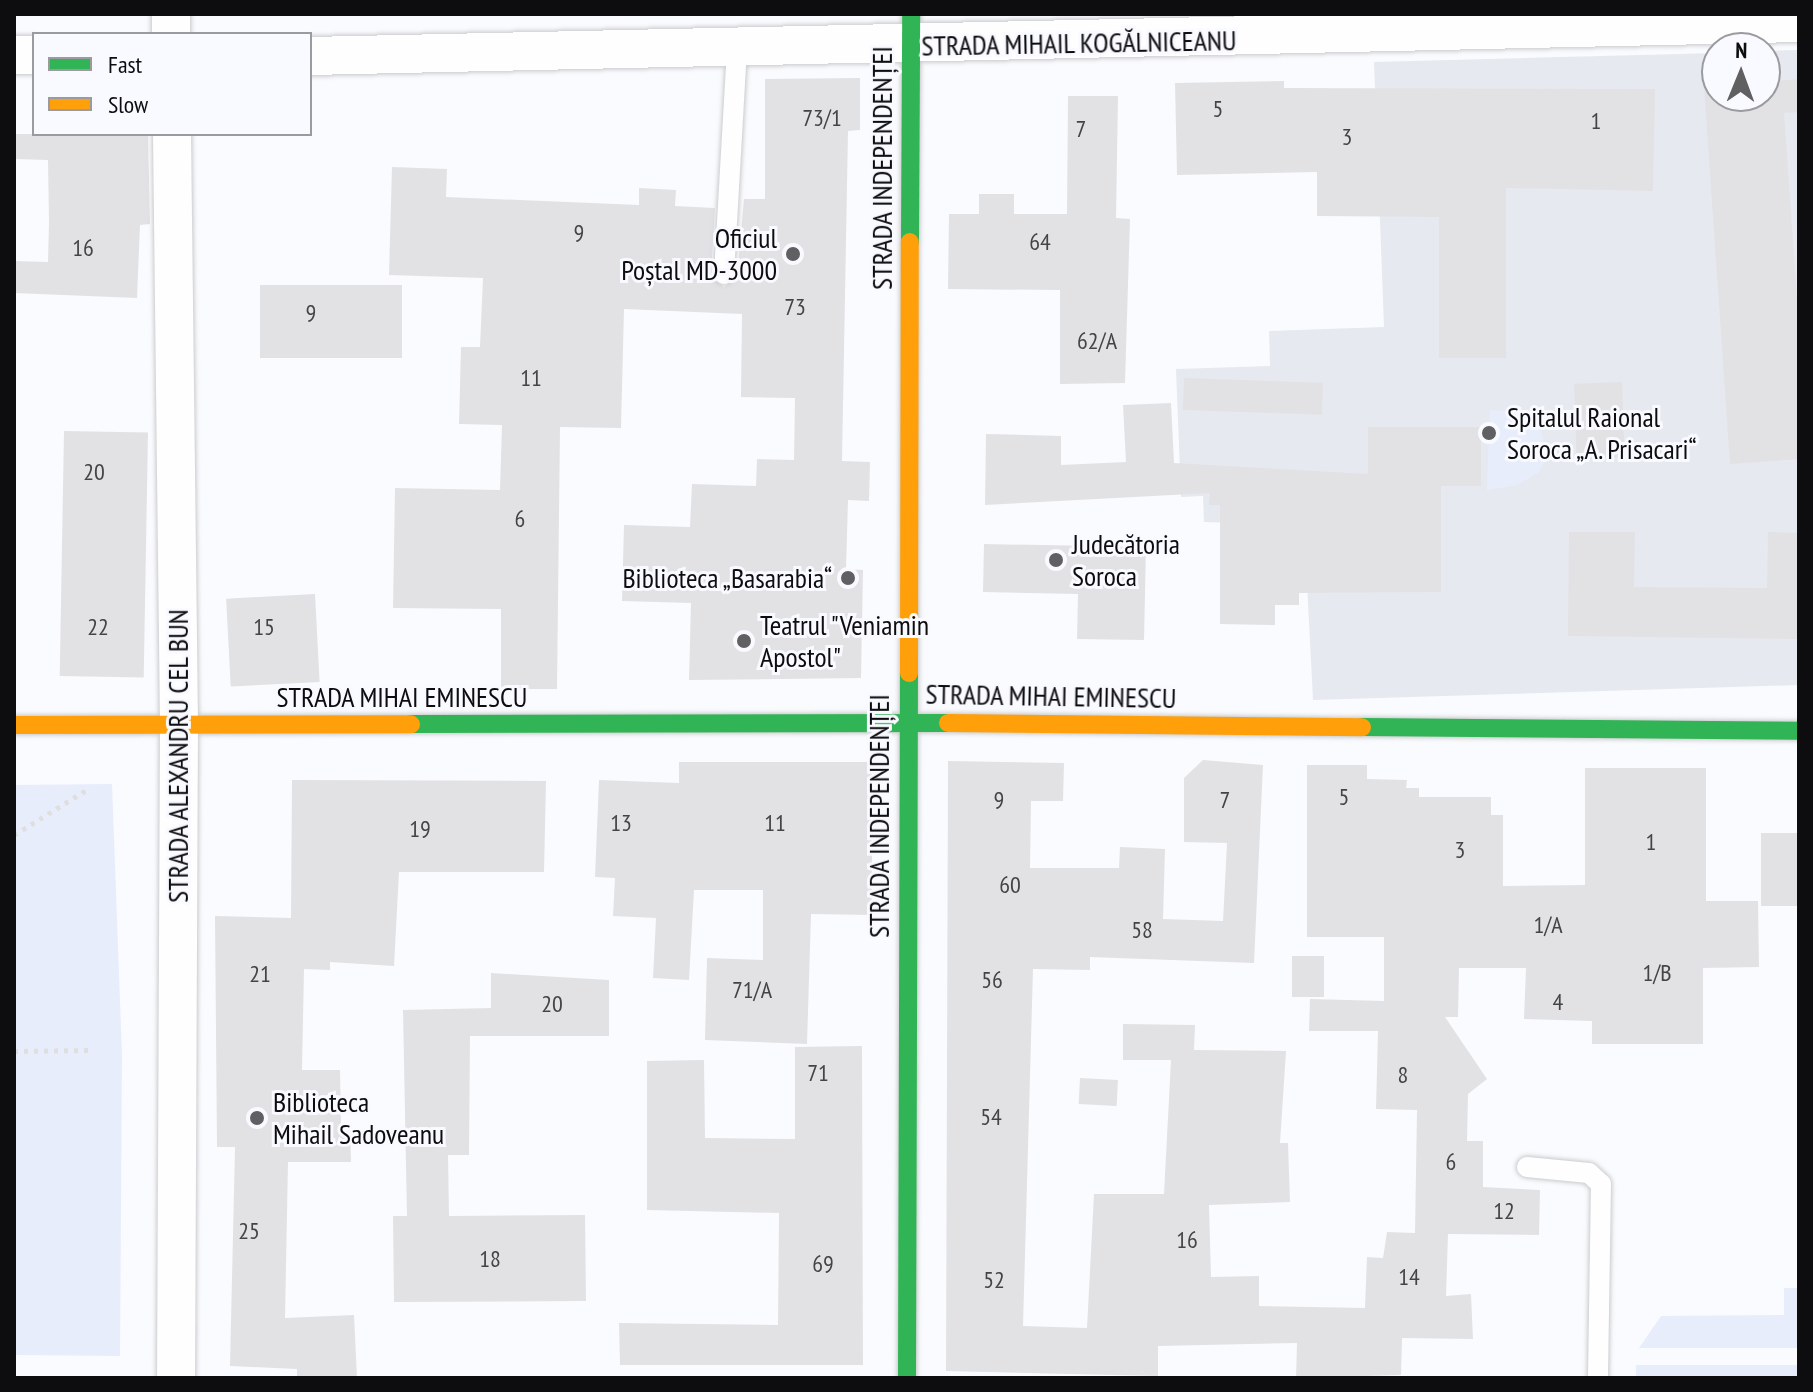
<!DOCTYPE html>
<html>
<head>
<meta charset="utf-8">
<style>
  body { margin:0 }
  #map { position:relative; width:1813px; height:1392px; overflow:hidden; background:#fafbfe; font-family:"PT Sans Narrow",sans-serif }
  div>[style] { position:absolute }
  .built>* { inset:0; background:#e6e9ef }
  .green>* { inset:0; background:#e8edfc; transform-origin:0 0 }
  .building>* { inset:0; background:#e2e2e5; transform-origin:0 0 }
  .path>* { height:5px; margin-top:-2.5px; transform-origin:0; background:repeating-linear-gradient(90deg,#dfdfdf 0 4px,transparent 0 10px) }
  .roads { filter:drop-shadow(0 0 2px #cbccce) drop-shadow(0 0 2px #cbccce) }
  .lane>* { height:20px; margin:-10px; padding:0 10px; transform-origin:10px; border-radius:10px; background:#fefeff }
  .street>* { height:38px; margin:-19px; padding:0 19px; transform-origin:19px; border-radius:19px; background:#fefeff }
  .fast>* { height:18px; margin:-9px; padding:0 9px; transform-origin:9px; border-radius:9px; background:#30b455 }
  .slow>* { height:18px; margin:-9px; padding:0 9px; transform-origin:9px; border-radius:9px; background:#ff9f0a }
  .dots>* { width:22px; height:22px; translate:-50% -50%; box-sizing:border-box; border:4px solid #f9faff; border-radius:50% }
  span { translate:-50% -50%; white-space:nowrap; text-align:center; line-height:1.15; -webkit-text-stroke:6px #f9faff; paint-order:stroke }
  .number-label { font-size:24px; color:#444447 }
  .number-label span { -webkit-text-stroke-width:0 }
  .street-label { font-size:28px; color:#0d0d0f }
  .poi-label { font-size:28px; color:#0d0d0f }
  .right { translate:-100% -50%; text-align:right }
  .left { translate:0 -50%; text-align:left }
  .frame { position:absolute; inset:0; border:16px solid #0d0d0f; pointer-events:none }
  .legend { position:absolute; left:32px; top:32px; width:280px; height:104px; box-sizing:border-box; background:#f9faff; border:2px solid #9b9b9f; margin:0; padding:10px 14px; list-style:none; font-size:24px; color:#0d0d0f }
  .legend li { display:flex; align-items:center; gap:16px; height:40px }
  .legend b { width:40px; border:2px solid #9b9b9f }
  .north { position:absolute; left:1701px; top:32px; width:80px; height:80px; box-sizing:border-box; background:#f9faff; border:2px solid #9b9b9f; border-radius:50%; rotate:1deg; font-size:22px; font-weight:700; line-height:32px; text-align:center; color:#0d0d0f }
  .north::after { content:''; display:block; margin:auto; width:28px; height:36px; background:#606063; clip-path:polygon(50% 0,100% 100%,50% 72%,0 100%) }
</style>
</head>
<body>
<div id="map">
  <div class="built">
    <div style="clip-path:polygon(1799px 50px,1799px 685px,1313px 700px,1304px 525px,1204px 522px,1203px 496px,1181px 497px,1176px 369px,1270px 366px,1269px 331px,1384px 327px,1374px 62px,1717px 53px,1717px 96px,1765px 96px,1765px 51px)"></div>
  </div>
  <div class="green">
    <div style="clip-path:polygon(1490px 410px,1509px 411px,1540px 429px,1548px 455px,1538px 473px,1517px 485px,1487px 490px)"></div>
    <div style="clip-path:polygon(112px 784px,122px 1055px,120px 1356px,14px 1355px,14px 785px)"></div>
    <div style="clip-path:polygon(1784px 1288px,1799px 1288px,1799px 1348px,1639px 1348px,1661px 1316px,1784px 1315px)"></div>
    <div style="left:1636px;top:1365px;width:163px;height:25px"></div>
  </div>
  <div class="building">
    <div style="clip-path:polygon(860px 78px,860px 130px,848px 131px,842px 461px,870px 462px,869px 501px,848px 500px,846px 569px,863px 570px,861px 678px,689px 680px,691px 603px,622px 601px,624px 525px,690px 527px,692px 484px,756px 486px,757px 459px,794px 460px,795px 398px,741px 397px,742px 314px,624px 309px,621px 428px,560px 427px,557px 689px,501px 689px,501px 609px,393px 608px,395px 488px,500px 490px,502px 425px,459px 424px,461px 347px,480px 347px,483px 278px,389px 275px,392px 167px,447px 169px,446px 197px,639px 205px,639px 188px,676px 190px,675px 206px,715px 208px,711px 274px,724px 287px,737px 276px,744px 199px,765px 199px,765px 79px)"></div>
    <div style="clip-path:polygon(1799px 79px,1799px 112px,1784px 113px,1799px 326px,1799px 459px,1730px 464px,1704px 86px,1717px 85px,1717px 96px,1765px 96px,1765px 82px)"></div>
    <div style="clip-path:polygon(1284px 81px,1284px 88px,1655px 89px,1653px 191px,1506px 188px,1506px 358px,1439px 358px,1439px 217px,1317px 216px,1317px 172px,1177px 175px,1175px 83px)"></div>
    <div style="clip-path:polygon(1068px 96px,1118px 96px,1116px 218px,1130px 219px,1125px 383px,1060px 384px,1060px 290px,948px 289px,949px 214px,979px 214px,979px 194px,1014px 194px,1014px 214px,1067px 214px)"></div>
    <div style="clip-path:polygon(14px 134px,148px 134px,150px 224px,140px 225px,137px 298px,14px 293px,14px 261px,48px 262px,49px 222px,48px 160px,14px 159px)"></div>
    <div style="left:260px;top:285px;width:142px;height:73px"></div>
    <div style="left:1184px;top:378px;width:139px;height:32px;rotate:2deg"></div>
    <div style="left:1622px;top:382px;width:75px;height:48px;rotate:88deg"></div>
    <div style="clip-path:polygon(1171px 403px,1174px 463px,1368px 474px,1368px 427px,1481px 427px,1481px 486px,1441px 486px,1441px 592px,1299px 593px,1299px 605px,1275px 605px,1275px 625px,1220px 624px,1220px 505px,1209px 505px,1210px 493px,985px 505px,986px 434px,1061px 436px,1061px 465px,1126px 462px,1123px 405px)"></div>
    <div style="left:64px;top:431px;width:84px;height:245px;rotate:1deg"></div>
    <div style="clip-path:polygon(1569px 532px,1635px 532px,1634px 587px,1767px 588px,1768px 532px,1799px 533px,1799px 639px,1568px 636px)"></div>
    <div style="clip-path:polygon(984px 544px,1146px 547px,1144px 640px,1077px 639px,1078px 594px,983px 592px)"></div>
    <div style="left:315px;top:594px;width:88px;height:89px;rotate:87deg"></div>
    <div style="clip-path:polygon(1203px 760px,1263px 765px,1254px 963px,1090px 957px,1090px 970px,1033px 969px,1023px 1326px,1087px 1328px,1094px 1194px,1164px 1194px,1171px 1060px,1123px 1060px,1123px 1024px,1195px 1025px,1194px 1050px,1286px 1051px,1280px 1143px,1288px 1143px,1290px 1202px,1209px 1205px,1211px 1277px,1259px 1276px,1259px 1306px,1365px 1308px,1367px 1257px,1383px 1258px,1387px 1232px,1415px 1233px,1417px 1110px,1376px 1109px,1378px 1031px,1309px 1031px,1310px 999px,1384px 1001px,1384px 937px,1307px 937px,1307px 765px,1367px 765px,1367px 779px,1407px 780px,1406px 788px,1419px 788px,1419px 797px,1491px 797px,1491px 815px,1503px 815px,1503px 886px,1585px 885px,1585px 768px,1706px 768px,1706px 901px,1758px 901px,1759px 967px,1703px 968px,1703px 1044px,1592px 1044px,1592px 1021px,1524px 1019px,1526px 968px,1459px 968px,1458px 1017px,1445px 1017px,1487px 1079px,1468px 1094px,1467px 1141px,1483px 1141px,1483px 1187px,1540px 1190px,1539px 1235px,1448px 1234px,1446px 1296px,1471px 1294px,1473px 1339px,1402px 1338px,1401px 1375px,1296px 1378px,1297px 1343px,1158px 1346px,1158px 1376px,946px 1371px,948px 761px,1064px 763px,1063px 801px,1031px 801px,1030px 868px,1119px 868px,1120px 847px,1165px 849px,1163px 919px,1223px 921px,1227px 843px,1184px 842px,1184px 778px)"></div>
    <div style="clip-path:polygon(679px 762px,872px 762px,872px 915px,811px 914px,807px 1044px,705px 1040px,707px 958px,763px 960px,763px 890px,694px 890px,689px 980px,653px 978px,656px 918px,613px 916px,615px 878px,595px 877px,599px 780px,679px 783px)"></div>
    <div style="clip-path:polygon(292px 780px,546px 781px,544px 872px,399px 872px,394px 966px,330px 962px,330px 970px,304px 969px,302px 1070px,340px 1070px,341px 1126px,350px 1126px,351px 1162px,288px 1162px,285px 1318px,354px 1315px,357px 1378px,297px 1378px,297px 1369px,230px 1366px,235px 1147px,217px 1147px,215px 916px,291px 918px)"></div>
    <div style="left:1761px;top:833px;width:38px;height:73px"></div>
    <div style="left:1292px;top:956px;width:32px;height:41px"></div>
    <div style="clip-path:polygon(491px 973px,609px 980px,609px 1036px,470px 1036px,469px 1155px,448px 1155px,449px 1216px,585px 1215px,586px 1301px,394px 1302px,393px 1216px,407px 1216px,403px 1010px,491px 1008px)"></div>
    <div style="clip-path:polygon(862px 1046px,863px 1365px,620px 1365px,619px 1323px,778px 1325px,779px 1213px,647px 1210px,647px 1061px,704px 1060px,705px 1138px,795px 1139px,795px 1047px)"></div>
    <div style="left:1080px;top:1078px;width:38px;height:26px;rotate:3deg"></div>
  </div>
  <div class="path">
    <div style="left:14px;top:835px;width:84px;rotate:-31.8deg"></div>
    <div style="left:14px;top:1051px;width:77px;rotate:-0.7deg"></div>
  </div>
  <div class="roads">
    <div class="lane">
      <div style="left:724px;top:274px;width:224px;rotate:-86.7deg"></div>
      <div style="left:1527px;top:1167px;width:62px;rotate:5.5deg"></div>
      <div style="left:1589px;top:1173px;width:16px;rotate:43deg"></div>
      <div style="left:1601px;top:1184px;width:194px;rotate:90.9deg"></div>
    </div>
    <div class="street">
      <div style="left:171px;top:34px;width:20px;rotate:-90deg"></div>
      <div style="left:14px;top:55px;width:20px"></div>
      <div style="left:310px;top:56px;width:1489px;rotate:-1.27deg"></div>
      <div style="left:172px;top:134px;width:591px;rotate:89.32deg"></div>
      <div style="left:179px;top:725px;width:653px;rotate:90.26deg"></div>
    </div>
    <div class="fast">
      <div style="left:910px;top:242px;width:228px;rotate:-89.7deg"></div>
      <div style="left:411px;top:724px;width:537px;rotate:-0.11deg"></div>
      <div style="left:1362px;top:727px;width:437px;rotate:0.5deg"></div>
      <div style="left:907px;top:1378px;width:705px;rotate:-89.84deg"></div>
    </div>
    <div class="slow">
      <div style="left:909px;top:673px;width:431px;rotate:-89.9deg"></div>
      <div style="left:948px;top:723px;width:414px;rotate:0.6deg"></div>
      <div style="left:14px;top:725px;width:397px;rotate:-0.1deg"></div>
    </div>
  </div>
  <div class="dots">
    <div style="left:793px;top:254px;background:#606063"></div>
    <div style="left:1489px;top:433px;background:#606063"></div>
    <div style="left:1056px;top:560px;background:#606063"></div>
    <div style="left:848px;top:578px;background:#606063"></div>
    <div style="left:744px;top:641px;background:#606063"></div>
    <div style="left:257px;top:1118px;background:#606063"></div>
  </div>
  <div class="number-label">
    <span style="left:1218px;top:109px">5</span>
    <span style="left:822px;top:118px">73/1</span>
    <span style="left:1596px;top:121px">1</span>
    <span style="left:1081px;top:129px">7</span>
    <span style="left:1347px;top:137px">3</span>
    <span style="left:579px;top:233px">9</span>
    <span style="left:1040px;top:242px">64</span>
    <span style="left:83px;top:248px">16</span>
    <span style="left:795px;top:307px">73</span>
    <span style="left:311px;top:313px">9</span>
    <span style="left:1097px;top:341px">62/A</span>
    <span style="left:531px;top:378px">11</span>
    <span style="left:94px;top:472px">20</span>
    <span style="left:520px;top:519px">6</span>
    <span style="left:98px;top:627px">22</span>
    <span style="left:264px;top:627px">15</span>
    <span style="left:1344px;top:797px">5</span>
    <span style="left:999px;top:800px">9</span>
    <span style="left:1225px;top:800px">7</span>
    <span style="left:621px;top:823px">13</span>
    <span style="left:775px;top:823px">11</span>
    <span style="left:420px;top:829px">19</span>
    <span style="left:1651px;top:842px">1</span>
    <span style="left:1460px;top:850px">3</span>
    <span style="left:1010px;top:885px">60</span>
    <span style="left:1548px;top:925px">1/A</span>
    <span style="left:1142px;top:930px">58</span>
    <span style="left:1657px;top:973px">1/B</span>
    <span style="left:260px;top:974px">21</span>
    <span style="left:992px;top:980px">56</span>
    <span style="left:752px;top:990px">71/A</span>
    <span style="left:1558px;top:1002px">4</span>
    <span style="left:552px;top:1004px">20</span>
    <span style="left:818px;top:1073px">71</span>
    <span style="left:1403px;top:1075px">8</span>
    <span style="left:991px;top:1117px">54</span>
    <span style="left:1451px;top:1162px">6</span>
    <span style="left:1504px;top:1211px">12</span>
    <span style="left:249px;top:1231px">25</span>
    <span style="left:1187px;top:1240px">16</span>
    <span style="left:490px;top:1259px">18</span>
    <span style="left:823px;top:1264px">69</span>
    <span style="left:1409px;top:1277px">14</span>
    <span style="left:994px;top:1280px">52</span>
  </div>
  <div class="street-label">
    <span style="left:1079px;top:43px;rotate:-1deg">STRADA MIHAIL KOGĂLNICEANU</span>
    <span style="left:882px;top:168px;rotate:-90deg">STRADA INDEPENDENȚEI</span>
    <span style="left:1051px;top:696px;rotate:1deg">STRADA MIHAI EMINESCU</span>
    <span style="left:402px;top:697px">STRADA MIHAI EMINESCU</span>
    <span style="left:178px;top:756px;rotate:-90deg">STRADA ALEXANDRU CEL BUN</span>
    <span style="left:879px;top:816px;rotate:-90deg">STRADA INDEPENDENȚEI</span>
  </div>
  <div class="poi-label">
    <span class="right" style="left:777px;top:254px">Oficiul<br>Poștal MD-3000</span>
    <span class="left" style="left:1507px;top:433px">Spitalul Raional<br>Soroca „A. Prisacari“</span>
    <span class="left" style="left:1072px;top:560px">Judecătoria<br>Soroca</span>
    <span class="right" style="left:832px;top:578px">Biblioteca „Basarabia“</span>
    <span class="left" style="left:760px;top:641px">Teatrul "Veniamin<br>Apostol"</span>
    <span class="left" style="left:273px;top:1118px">Biblioteca<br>Mihail Sadoveanu</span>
  </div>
  <div class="frame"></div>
  <ul class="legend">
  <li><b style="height:10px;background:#30b455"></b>Fast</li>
  <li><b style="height:10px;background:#ff9f0a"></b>Slow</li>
  </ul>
  <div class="north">N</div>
</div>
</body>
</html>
